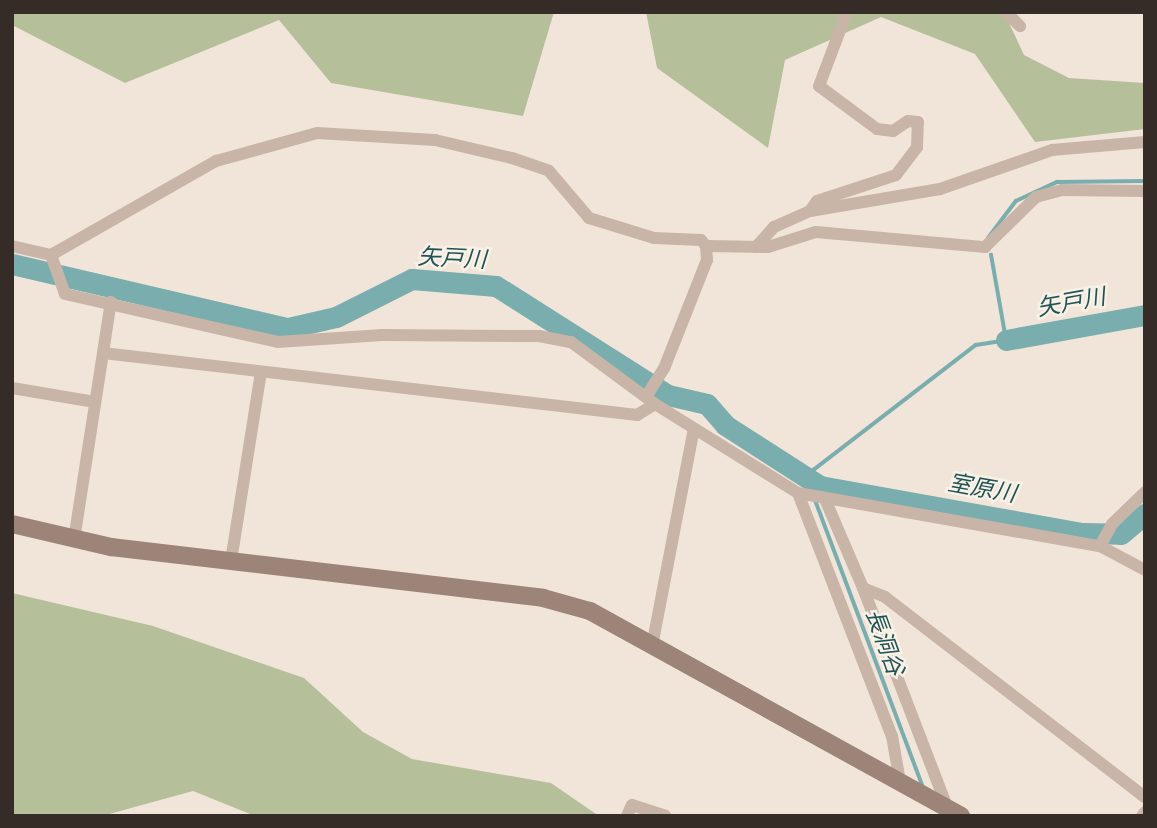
<!DOCTYPE html>
<html>
<head>
<meta charset="utf-8">
<style>
  body { margin:0 }
  #map { position:relative; width:1157px; height:828px; overflow:hidden; background:#f1e5da; font-family:"PT Sans Narrow","Noto Sans JP",sans-serif }
  div>[style] { position:absolute }
  .green>* { inset:0; background:#b5c09b }
  .stream>* { height:3.5px; margin:-1.75px; padding:0 1.75px; transform-origin:1.75px; border-radius:1.75px; background:#7aadad }
  .river>* { height:21px; margin:-10.5px; padding:0 10.5px; transform-origin:10.5px; border-radius:10.5px; background:#7aadad }
  .street>* { height:12px; margin:-6px; padding:0 6px; transform-origin:6px; border-radius:6px; background:#c9b5a7 }
  .secondary>* { height:18px; margin:-9px; padding:0 9px; transform-origin:9px; border-radius:9px; background:#9c8478 }
  span { translate:-50% -50%; white-space:nowrap; text-align:center; line-height:1.15; -webkit-text-stroke:5px #f9f0e6; paint-order:stroke }
  .water-label { font-size:23px; color:#1e5456; font-style:italic }
  .frame { position:absolute; inset:0; border:14px solid #352b27; pointer-events:none }
</style>
</head>
<body>
<div id="map">
  <div class="green">
    <div style="clip-path:polygon(12px 12px,554px 12px,523px 116px,331px 83px,279px 20px,125px 83px,12px 25px)"></div>
    <div style="clip-path:polygon(646px 12px,1004px 12px,1024px 55px,1069px 78px,1145px 83px,1145px 129px,1035px 142px,975px 54px,881px 17px,785px 60px,768px 148px,657px 68px)"></div>
    <div style="clip-path:polygon(12px 593px,153px 626px,304px 678px,363px 732px,412px 759px,551px 783px,599px 816px,255px 816px,193px 791px,102px 816px,12px 816px)"></div>
  </div>
  <div class="stream">
    <div style="left:988px;top:238px;width:46px;rotate:-52.9deg"></div>
    <div style="left:1016px;top:201px;width:45px;rotate:-24.9deg"></div>
    <div style="left:1057px;top:182px;width:88px;rotate:-0.7deg"></div>
    <div style="left:813px;top:492px;width:18px;rotate:-109deg"></div>
    <div style="left:807px;top:475px;width:213px;rotate:-37.6deg"></div>
    <div style="left:976px;top:345px;width:30px;rotate:-9deg"></div>
    <div style="left:1006px;top:340px;width:86px;rotate:-100deg"></div>
    <div style="left:815px;top:499px;width:308px;rotate:69.4deg"></div>
  </div>
  <div class="river">
    <div style="left:12px;top:264px;width:283px;rotate:13.1deg"></div>
    <div style="left:288px;top:328px;width:49px;rotate:-12.9deg"></div>
    <div style="left:336px;top:317px;width:85px;rotate:-26.6deg"></div>
    <div style="left:412px;top:279px;width:84px;rotate:4.8deg"></div>
    <div style="left:496px;top:286px;width:204px;rotate:32.4deg"></div>
    <div style="left:668px;top:395px;width:40px;rotate:13deg"></div>
    <div style="left:707px;top:404px;width:28px;rotate:49deg"></div>
    <div style="left:725px;top:425px;width:113px;rotate:32.7deg"></div>
    <div style="left:820px;top:486px;width:266px;rotate:10.2deg"></div>
    <div style="left:1082px;top:533px;width:39px;rotate:1deg"></div>
    <div style="left:1121px;top:534px;width:31px;rotate:-40deg"></div>
    <div style="left:1006px;top:340px;width:141px;rotate:-10.2deg"></div>
  </div>
  <div class="street">
    <div style="left:1006px;top:12px;width:20px;rotate:45deg"></div>
    <div style="left:810px;top:211px;width:132px;rotate:-9.6deg"></div>
    <div style="left:940px;top:189px;width:119px;rotate:-19.2deg"></div>
    <div style="left:1052px;top:150px;width:93px;rotate:-4.9deg"></div>
    <div style="left:12px;top:246px;width:40px;rotate:13deg"></div>
    <div style="left:51px;top:255px;width:190px;rotate:-29.7deg"></div>
    <div style="left:216px;top:161px;width:105px;rotate:-15.5deg"></div>
    <div style="left:317px;top:133px;width:118px;rotate:3.4deg"></div>
    <div style="left:435px;top:140px;width:79px;rotate:13.2deg"></div>
    <div style="left:512px;top:158px;width:39px;rotate:19deg"></div>
    <div style="left:549px;top:171px;width:62px;rotate:49.6deg"></div>
    <div style="left:589px;top:218px;width:68px;rotate:17.1deg"></div>
    <div style="left:654px;top:238px;width:47px;rotate:2.4deg"></div>
    <div style="left:701px;top:240px;width:8px;rotate:50deg"></div>
    <div style="left:706px;top:246px;width:62px;rotate:0.9deg"></div>
    <div style="left:768px;top:247px;width:50px;rotate:-17.4deg"></div>
    <div style="left:816px;top:232px;width:170px;rotate:5.1deg"></div>
    <div style="left:985px;top:247px;width:71px;rotate:-44.4deg"></div>
    <div style="left:1036px;top:197px;width:27px;rotate:-15deg"></div>
    <div style="left:1062px;top:190px;width:83px;rotate:0.7deg"></div>
    <div style="left:756px;top:247px;width:27px;rotate:-48deg"></div>
    <div style="left:774px;top:227px;width:39px;rotate:-24deg"></div>
    <div style="left:810px;top:211px;width:12px;rotate:-55deg"></div>
    <div style="left:817px;top:201px;width:83px;rotate:-18.2deg"></div>
    <div style="left:896px;top:175px;width:35px;rotate:-53deg"></div>
    <div style="left:917px;top:147px;width:25px;rotate:-88deg"></div>
    <div style="left:918px;top:122px;width:10px;rotate:-174deg"></div>
    <div style="left:908px;top:121px;width:18px;rotate:146deg"></div>
    <div style="left:893px;top:131px;width:16px;rotate:-173deg"></div>
    <div style="left:877px;top:129px;width:72px;rotate:-143.4deg"></div>
    <div style="left:819px;top:86px;width:79px;rotate:-69.3deg"></div>
    <div style="left:51px;top:255px;width:41px;rotate:70.3deg"></div>
    <div style="left:65px;top:294px;width:218px;rotate:12.7deg"></div>
    <div style="left:278px;top:342px;width:104px;rotate:-3.9deg"></div>
    <div style="left:382px;top:335px;width:157px;rotate:0.4deg"></div>
    <div style="left:539px;top:336px;width:33px;rotate:11deg"></div>
    <div style="left:571px;top:342px;width:104px;rotate:36.4deg"></div>
    <div style="left:655px;top:404px;width:168px;rotate:31.9deg"></div>
    <div style="left:798px;top:493px;width:307px;rotate:10deg"></div>
    <div style="left:1100px;top:546px;width:51px;rotate:28.1deg"></div>
    <div style="left:103px;top:353px;width:538px;rotate:6.62deg"></div>
    <div style="left:637px;top:415px;width:21px;rotate:-31deg"></div>
    <div style="left:12px;top:388px;width:84px;rotate:9.6deg"></div>
    <div style="left:646px;top:397px;width:36px;rotate:-58deg"></div>
    <div style="left:665px;top:366px;width:114px;rotate:-68.4deg"></div>
    <div style="left:707px;top:260px;width:14px;rotate:-94deg"></div>
    <div style="left:798px;top:493px;width:261px;rotate:68.9deg"></div>
    <div style="left:892px;top:736px;width:47px;rotate:80.1deg"></div>
    <div style="left:825px;top:499px;width:97px;rotate:66.9deg"></div>
    <div style="left:863px;top:588px;width:24px;rotate:22deg"></div>
    <div style="left:885px;top:597px;width:328px;rotate:37.6deg"></div>
    <div style="left:74px;top:540px;width:241px;rotate:-81.2deg"></div>
    <div style="left:1100px;top:546px;width:25px;rotate:-61deg"></div>
    <div style="left:1112px;top:524px;width:46px;rotate:-44.1deg"></div>
    <div style="left:231px;top:561px;width:191px;rotate:-81deg"></div>
    <div style="left:863px;top:588px;width:235px;rotate:69deg"></div>
    <div style="left:653px;top:641px;width:216px;rotate:-79.1deg"></div>
    <div style="left:627px;top:816px;width:12px;rotate:-66deg"></div>
    <div style="left:632px;top:805px;width:35px;rotate:18deg"></div>
    <div style="left:1142px;top:816px;width:5px;rotate:-53deg"></div>
  </div>
  <div class="secondary">
    <div style="left:12px;top:524px;width:102px;rotate:13.1deg"></div>
    <div style="left:111px;top:547px;width:435px;rotate:6.7deg"></div>
    <div style="left:543px;top:598px;width:49px;rotate:15.5deg"></div>
    <div style="left:590px;top:611px;width:424px;rotate:28.9deg"></div>
  </div>
  <div class="water-label">
    <span style="left:452px;top:258px;rotate:3deg">矢戸川</span>
    <span style="left:1071px;top:302px;rotate:-10deg">矢戸川</span>
    <span style="left:982px;top:488px;rotate:10deg">室原川</span>
    <span style="left:885px;top:642px;rotate:70deg">長洞谷</span>
  </div>
  <div class="frame"></div>
</div>
</body>
</html>
